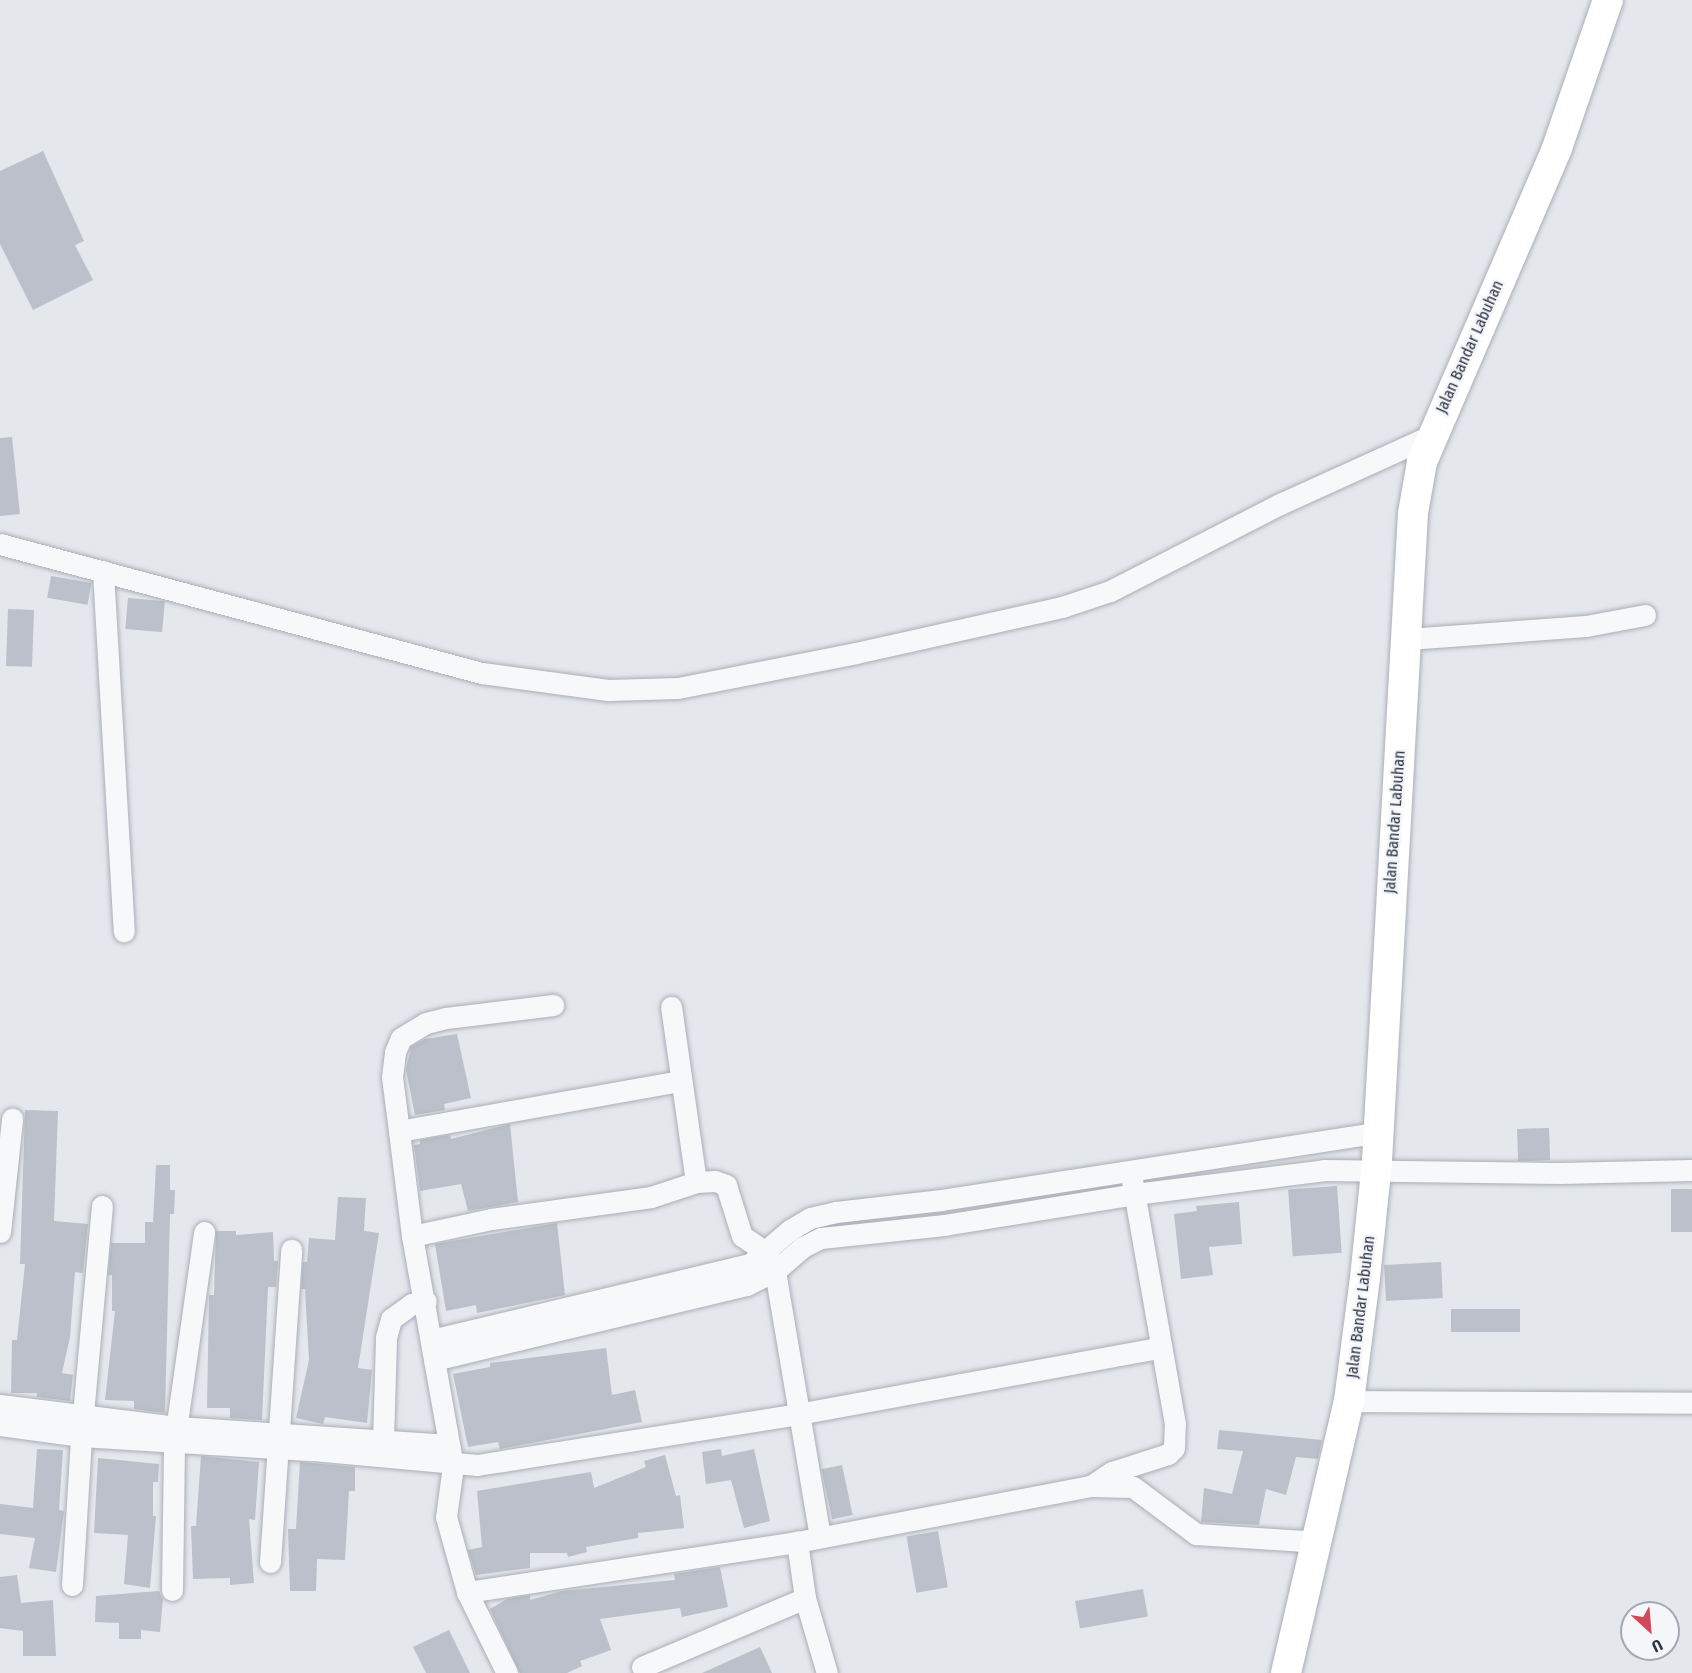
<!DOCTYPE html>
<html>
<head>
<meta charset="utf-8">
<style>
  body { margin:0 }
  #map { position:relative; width:1692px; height:1673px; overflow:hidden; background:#e4e7ec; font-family:"Fira Sans Condensed",sans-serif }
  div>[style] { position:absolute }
  .building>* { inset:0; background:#bbc0ca; transform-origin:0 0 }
  .roads { filter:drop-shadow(0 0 2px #a9aeb7) drop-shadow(0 0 2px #a9aeb7) }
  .minor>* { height:21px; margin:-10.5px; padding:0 10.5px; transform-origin:10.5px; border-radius:10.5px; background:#f7f8fa }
  .secondary>* { height:30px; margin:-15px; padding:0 15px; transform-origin:15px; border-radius:15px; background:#fff }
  span { translate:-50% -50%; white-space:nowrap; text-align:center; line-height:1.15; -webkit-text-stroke:5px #f4f6f9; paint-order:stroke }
  .street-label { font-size:16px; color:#2b3445 }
  .north { position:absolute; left:1620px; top:1601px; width:60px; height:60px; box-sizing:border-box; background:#f4f6f9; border:2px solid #a4a8b1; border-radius:50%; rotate:154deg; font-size:16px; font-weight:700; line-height:24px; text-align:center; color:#2b3445 }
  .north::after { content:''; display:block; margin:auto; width:21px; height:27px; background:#d1495b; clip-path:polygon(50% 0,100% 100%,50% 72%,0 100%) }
</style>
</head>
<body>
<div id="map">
  <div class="building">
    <div style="clip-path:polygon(43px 151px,84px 241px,75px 245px,93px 280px,33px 310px,0 244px,0 171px)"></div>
    <div style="clip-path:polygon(12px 437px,20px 514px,0 516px,0 438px)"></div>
    <div style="left:51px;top:576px;width:41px;height:22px;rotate:10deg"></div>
    <div style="left:128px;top:598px;width:37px;height:31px;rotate:5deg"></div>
    <div style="left:8px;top:609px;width:26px;height:57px;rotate:2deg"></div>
    <div style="clip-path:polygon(457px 1034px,471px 1098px,444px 1104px,445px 1110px,415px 1115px,406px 1070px,411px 1047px,425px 1039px)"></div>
    <div style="clip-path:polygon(25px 1110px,58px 1111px,54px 1221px,88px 1224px,83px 1273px,75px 1272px,70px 1337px,62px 1373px,73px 1375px,70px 1401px,37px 1397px,37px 1393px,11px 1393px,12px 1340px,17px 1340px,25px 1264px,20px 1264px)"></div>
    <div style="clip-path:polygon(510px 1124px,518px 1202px,468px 1211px,461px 1184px,420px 1191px,414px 1145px,420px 1144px,420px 1140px,450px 1135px,451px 1139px)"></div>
    <div style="left:1549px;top:1128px;width:32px;height:32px;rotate:88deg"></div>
    <div style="clip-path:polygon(156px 1165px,170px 1165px,170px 1190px,175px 1190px,174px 1214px,170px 1214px,165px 1413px,134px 1409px,134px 1401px,105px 1400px,115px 1311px,112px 1311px,112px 1275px,108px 1275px,111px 1243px,145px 1243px,145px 1222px,153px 1222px)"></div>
    <div style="left:1337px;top:1186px;width:67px;height:49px;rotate:86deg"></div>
    <div style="left:1671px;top:1189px;width:21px;height:43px"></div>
    <div style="clip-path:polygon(338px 1197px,366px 1198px,364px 1231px,379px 1233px,358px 1368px,372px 1370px,367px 1423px,325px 1417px,323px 1424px,296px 1418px,309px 1360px,305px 1289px,301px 1289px,303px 1262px,307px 1262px,309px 1238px,335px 1240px)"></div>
    <div style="clip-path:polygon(1239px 1202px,1242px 1244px,1209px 1247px,1213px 1275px,1181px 1279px,1174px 1214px,1197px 1211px,1196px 1206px)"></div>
    <div style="clip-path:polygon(557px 1223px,565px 1295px,477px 1313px,476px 1305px,446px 1311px,435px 1244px)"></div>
    <div style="clip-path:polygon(216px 1231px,236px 1231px,236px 1235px,273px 1232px,274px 1261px,278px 1261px,276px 1287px,268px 1287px,262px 1420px,230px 1418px,230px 1408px,207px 1408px,209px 1295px,214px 1295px)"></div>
    <div style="left:1441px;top:1262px;width:36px;height:57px;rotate:87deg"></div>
    <div style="left:1451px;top:1309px;width:69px;height:23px"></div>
    <div style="clip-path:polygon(606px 1348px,612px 1395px,635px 1390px,642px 1422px,500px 1449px,498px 1442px,468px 1447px,453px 1374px,490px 1367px,490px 1363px)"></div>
    <div style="clip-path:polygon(1219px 1430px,1322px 1440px,1318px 1459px,1296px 1457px,1286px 1495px,1266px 1489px,1259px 1525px,1201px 1522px,1204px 1488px,1232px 1494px,1243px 1451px,1217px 1449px)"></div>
    <div style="clip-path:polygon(37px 1449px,63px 1450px,59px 1510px,64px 1511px,56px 1572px,29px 1568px,35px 1538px,0 1534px,0 1504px,33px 1508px)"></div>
    <div style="clip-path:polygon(721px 1449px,722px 1456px,754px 1449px,770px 1521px,744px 1528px,731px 1480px,706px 1484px,702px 1452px)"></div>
    <div style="clip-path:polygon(665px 1455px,676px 1496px,680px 1495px,684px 1528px,638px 1533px,638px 1538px,586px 1547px,587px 1552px,568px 1557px,567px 1553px,530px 1553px,530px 1568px,476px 1575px,468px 1550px,482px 1547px,477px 1491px,591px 1472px,594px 1488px,646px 1467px,644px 1461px)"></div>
    <div style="clip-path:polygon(201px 1456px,259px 1462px,255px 1520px,249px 1519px,254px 1583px,230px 1585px,230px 1578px,193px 1579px,191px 1526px,196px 1526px)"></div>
    <div style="clip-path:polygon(98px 1458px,159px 1464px,158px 1482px,153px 1482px,153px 1516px,156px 1516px,150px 1588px,124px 1584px,128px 1535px,94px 1533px)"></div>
    <div style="clip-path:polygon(300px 1462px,355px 1467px,355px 1491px,349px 1491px,345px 1560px,317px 1559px,316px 1591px,290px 1591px,288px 1529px,296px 1529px)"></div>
    <div style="left:842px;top:1465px;width:51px;height:21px;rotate:78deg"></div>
    <div style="left:938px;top:1531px;width:57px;height:32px;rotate:80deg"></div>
    <div style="clip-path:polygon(720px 1567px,728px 1607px,682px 1617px,680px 1608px,600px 1619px,611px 1650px,580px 1661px,582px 1666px,567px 1673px,520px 1673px,490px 1609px,507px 1599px,530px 1595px,530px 1600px,562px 1591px,675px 1580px,674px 1574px)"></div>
    <div style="clip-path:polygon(17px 1575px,21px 1603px,53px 1600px,56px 1656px,23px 1656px,23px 1631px,0 1628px,0 1577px)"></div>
    <div style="left:1143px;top:1589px;width:28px;height:69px;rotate:80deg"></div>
    <div style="clip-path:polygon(159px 1591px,163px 1599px,160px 1632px,141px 1630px,141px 1639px,119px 1639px,119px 1623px,95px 1622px,96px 1596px)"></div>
    <div style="clip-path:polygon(449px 1630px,470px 1673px,426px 1673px,413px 1647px)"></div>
    <div style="clip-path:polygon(760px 1647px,772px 1673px,702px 1673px)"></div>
  </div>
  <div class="roads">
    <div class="minor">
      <div style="left:0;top:544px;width:499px;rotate:15deg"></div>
      <div style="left:482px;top:673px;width:127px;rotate:7.7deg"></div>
      <div style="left:608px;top:690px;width:70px;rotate:-1.6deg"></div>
      <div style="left:678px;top:688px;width:181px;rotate:-11.1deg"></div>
      <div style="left:856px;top:653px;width:211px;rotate:-12.6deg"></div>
      <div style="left:1062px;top:607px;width:51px;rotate:-18.4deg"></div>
      <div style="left:1110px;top:591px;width:191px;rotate:-27.1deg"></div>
      <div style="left:1280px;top:504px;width:165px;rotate:-24.4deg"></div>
      <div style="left:103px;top:571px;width:361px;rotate:86.7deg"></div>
      <div style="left:1408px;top:639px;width:178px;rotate:-4.2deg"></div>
      <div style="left:1586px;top:626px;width:60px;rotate:-10.6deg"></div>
      <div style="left:399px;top:1131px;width:54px;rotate:-97.4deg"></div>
      <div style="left:392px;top:1077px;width:25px;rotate:-83deg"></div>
      <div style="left:395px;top:1052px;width:15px;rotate:-67deg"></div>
      <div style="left:401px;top:1038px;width:29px;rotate:-31deg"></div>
      <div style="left:426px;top:1023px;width:21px;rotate:-14deg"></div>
      <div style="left:446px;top:1018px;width:108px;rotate:-6.9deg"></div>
      <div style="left:696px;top:1182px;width:19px;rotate:-3deg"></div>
      <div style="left:715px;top:1181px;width:12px;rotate:20deg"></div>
      <div style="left:726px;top:1185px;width:53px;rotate:72.6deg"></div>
      <div style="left:742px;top:1236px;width:29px;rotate:34deg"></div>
      <div style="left:766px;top:1252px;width:21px;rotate:65deg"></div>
      <div style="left:775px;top:1271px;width:270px;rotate:80.4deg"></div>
      <div style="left:0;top:1232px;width:114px;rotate:-83.9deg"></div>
      <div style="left:412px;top:1236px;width:106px;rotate:-97.1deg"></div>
      <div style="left:399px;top:1131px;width:286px;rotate:-10.1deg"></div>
      <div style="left:431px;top:1340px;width:328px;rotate:-13.4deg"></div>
      <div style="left:750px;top:1264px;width:52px;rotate:-40.4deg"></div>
      <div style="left:790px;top:1230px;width:23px;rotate:-31deg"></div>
      <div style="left:810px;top:1218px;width:27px;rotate:-13deg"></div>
      <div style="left:836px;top:1212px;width:106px;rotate:-6.5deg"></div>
      <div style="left:941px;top:1200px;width:442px;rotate:-8.8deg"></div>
      <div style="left:434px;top:1360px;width:322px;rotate:-13.5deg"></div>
      <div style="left:747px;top:1285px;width:31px;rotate:-27deg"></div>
      <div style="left:775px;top:1271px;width:37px;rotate:-41deg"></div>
      <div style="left:803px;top:1247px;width:20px;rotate:-27deg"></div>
      <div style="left:821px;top:1238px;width:124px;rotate:-6deg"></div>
      <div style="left:944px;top:1225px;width:193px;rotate:-9.2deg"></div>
      <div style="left:1135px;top:1194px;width:191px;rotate:-7.2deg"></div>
      <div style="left:1324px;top:1170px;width:236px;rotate:0.7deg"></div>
      <div style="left:1560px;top:1173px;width:132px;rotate:-1.3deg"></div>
      <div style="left:1349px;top:1401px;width:343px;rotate:0.3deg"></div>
      <div style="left:0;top:1405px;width:178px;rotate:7.1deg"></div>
      <div style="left:177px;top:1427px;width:273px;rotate:3.8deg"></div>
      <div style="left:0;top:1425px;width:82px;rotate:7.7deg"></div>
      <div style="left:81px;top:1436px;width:232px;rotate:3.5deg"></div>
      <div style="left:313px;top:1450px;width:165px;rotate:5.2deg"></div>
      <div style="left:477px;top:1465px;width:325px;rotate:-9deg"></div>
      <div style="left:798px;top:1414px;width:367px;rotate:-10.4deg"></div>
      <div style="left:383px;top:1441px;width:104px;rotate:-88.3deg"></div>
      <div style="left:386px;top:1337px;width:19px;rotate:-74deg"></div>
      <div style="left:391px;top:1319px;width:26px;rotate:-36deg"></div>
      <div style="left:412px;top:1304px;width:14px;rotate:-12deg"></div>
      <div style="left:1091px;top:1486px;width:25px;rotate:-34deg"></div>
      <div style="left:1112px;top:1472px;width:59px;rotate:-17.8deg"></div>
      <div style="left:1168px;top:1454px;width:8px;rotate:-45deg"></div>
      <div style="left:1174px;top:1448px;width:24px;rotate:-88deg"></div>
      <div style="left:1175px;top:1424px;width:248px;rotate:-100deg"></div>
      <div style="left:270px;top:1562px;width:313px;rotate:-86.1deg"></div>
      <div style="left:72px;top:1585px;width:149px;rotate:-86.5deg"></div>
      <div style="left:81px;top:1436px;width:231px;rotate:-84.8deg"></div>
      <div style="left:172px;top:1590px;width:146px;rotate:-89.2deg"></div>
      <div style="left:174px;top:1444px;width:214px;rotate:-81.9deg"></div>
      <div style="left:467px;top:1592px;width:334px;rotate:-8.6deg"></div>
      <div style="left:797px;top:1542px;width:298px;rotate:-10.8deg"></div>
      <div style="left:1090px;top:1486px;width:43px;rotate:1.3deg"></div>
      <div style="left:1133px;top:1487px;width:79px;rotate:36.7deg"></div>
      <div style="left:1196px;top:1534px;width:123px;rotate:3.7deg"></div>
      <div style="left:805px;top:1598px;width:78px;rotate:73.7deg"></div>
      <div style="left:642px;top:1667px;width:177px;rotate:-22.9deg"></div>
      <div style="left:805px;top:1598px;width:57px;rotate:-98.1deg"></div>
      <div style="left:507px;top:1673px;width:90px;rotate:-116.3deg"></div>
      <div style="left:467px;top:1592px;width:78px;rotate:-105.6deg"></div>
      <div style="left:446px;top:1517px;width:51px;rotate:-82.2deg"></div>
      <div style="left:453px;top:1466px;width:234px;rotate:-100.1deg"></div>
      <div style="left:412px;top:1236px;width:81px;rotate:-12.1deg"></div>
      <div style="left:491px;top:1219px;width:162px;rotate:-7.8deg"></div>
      <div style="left:651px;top:1197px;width:47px;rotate:-18.4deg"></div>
      <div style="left:696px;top:1182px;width:177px;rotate:-98.1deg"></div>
    </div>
    <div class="secondary">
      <div style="left:1286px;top:1673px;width:279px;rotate:-77deg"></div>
      <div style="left:1349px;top:1401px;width:124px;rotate:-82.6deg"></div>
      <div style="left:1365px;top:1278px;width:118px;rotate:-84.1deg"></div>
      <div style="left:1377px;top:1161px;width:649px;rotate:-86.82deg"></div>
      <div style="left:1413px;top:513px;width:52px;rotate:-80deg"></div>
      <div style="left:1422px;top:462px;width:342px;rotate:-66.7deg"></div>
      <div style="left:1557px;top:148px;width:157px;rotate:-71deg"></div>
    </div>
  </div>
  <div class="street-label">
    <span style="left:1470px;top:347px;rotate:-66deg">Jalan Bandar Labuhan</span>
    <span style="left:1395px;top:822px;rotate:-86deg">Jalan Bandar Labuhan</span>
    <span style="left:1361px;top:1307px;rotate:-83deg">Jalan Bandar Labuhan</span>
  </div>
  <div class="north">U</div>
</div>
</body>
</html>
